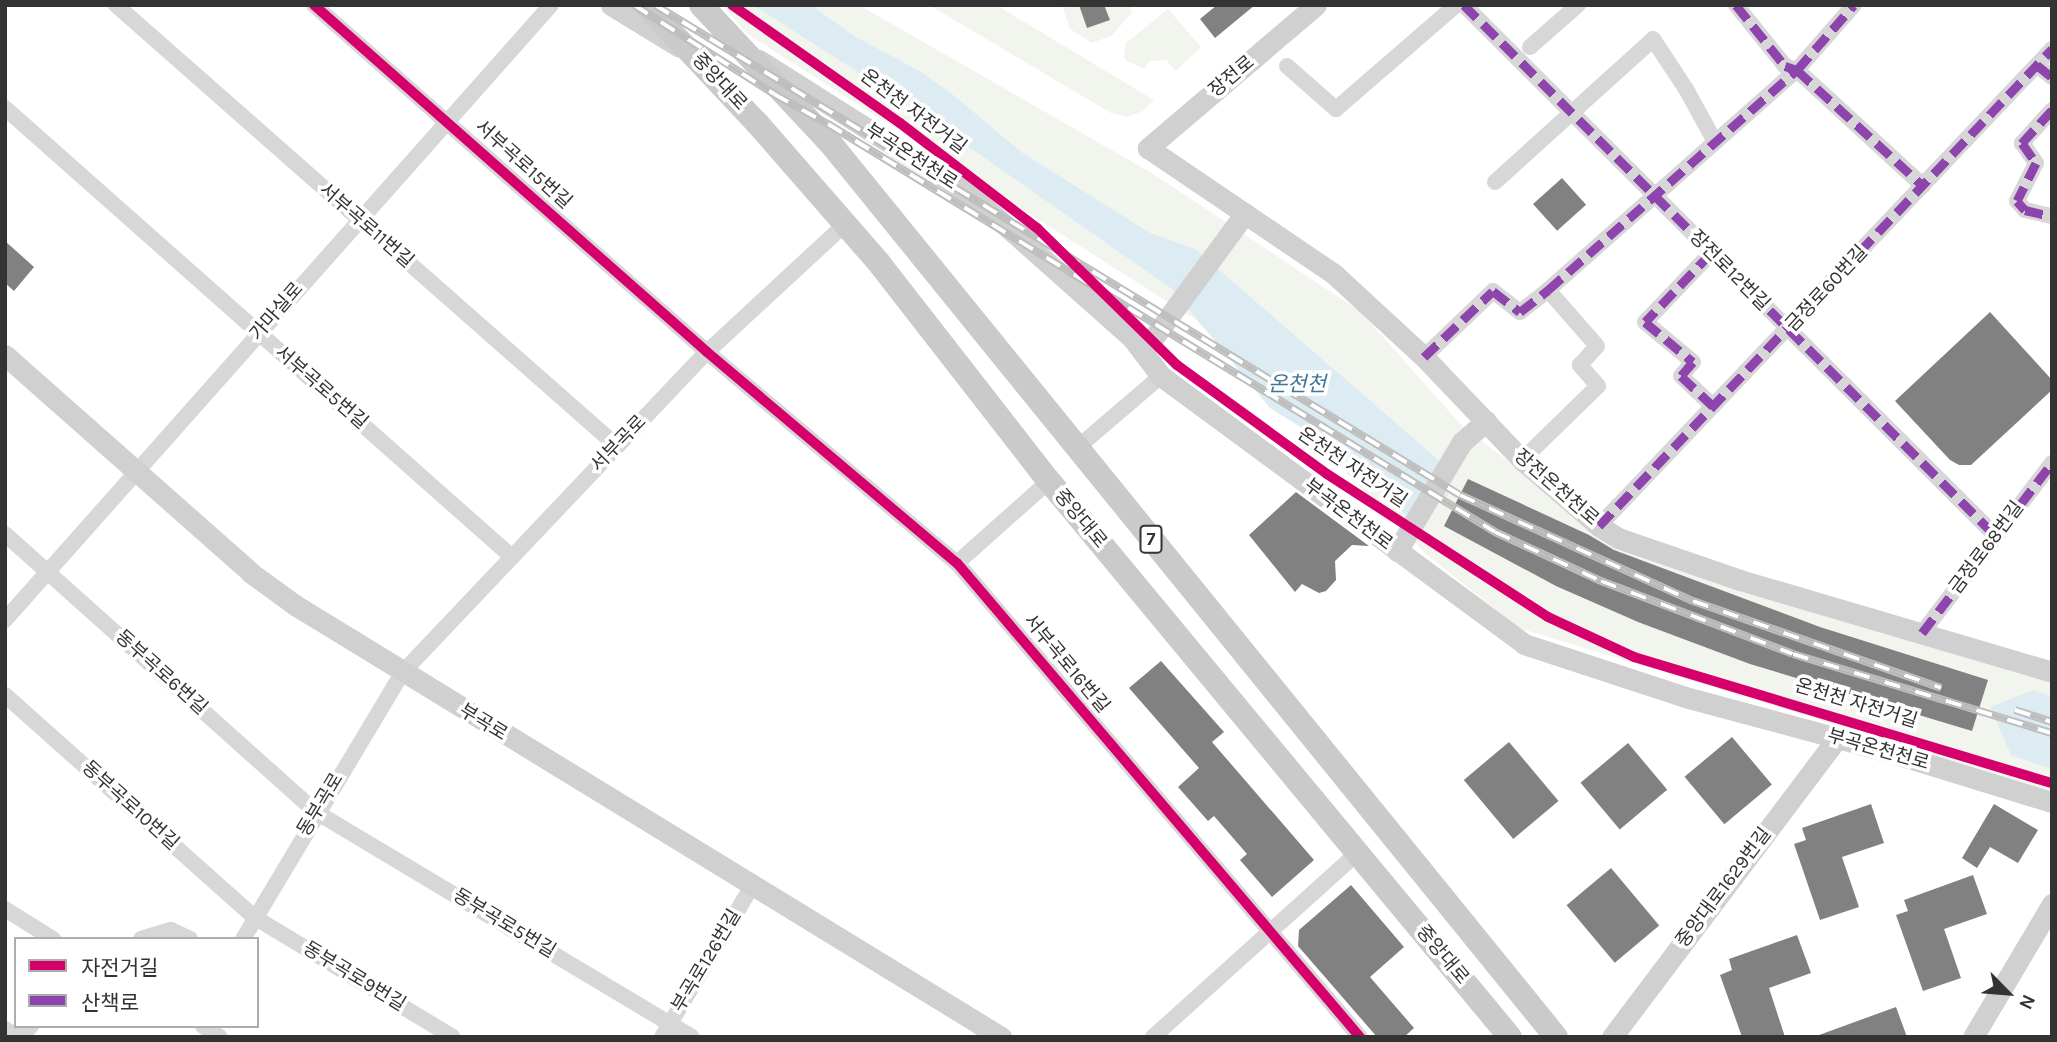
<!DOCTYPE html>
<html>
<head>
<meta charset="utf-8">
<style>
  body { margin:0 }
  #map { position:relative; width:2057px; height:1042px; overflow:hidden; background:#fff; font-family:Karla,"Noto Sans KR",sans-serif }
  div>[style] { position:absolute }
  .green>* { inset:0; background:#f1f5ed }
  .water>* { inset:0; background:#ddebf3 }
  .building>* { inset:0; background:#818181; transform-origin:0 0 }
  .street>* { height:16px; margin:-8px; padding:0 8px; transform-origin:8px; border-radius:8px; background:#d7d7d7 }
  .secondary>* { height:21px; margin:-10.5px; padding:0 10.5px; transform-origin:10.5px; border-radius:10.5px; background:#d0d0d0 }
  .primary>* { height:24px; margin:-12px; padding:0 12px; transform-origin:12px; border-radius:12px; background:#cacaca }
  .rail>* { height:8px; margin-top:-4px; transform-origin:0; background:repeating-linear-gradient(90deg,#fff 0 16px,#bebebe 0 32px); box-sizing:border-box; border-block:2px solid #bebebe }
  .quiet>* { height:9px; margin-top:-4.5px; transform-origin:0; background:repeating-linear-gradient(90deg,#8e44ad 0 18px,transparent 0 27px) }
  .cycleway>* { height:10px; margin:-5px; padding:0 5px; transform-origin:5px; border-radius:5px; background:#d6006c }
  span { translate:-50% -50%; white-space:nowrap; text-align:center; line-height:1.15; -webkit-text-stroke:7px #fff; paint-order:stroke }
  .shield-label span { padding:2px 5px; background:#fff; border:2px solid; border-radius:5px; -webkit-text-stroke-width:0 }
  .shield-label { font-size:18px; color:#333; font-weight:700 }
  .street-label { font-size:19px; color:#333 }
  .water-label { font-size:21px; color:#3f7597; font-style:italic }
  .frame { position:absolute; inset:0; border:7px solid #333; pointer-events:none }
  .legend { position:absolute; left:14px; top:937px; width:245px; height:91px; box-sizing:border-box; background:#fff; border:2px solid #adadad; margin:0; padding:9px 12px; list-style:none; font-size:21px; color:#333 }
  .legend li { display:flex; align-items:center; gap:14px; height:35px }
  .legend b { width:35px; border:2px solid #adadad }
  .north { position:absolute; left:1973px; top:958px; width:70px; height:70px; -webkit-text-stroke:5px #fff; paint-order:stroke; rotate:115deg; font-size:19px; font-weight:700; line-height:28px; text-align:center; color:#333 }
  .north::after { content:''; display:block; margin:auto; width:24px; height:32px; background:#333; clip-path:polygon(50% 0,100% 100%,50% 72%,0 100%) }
</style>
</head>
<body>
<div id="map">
  <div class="green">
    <div style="clip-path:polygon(723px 5px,859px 5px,1155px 175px,1361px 312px,1462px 426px,1579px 515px,2052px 680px,2052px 791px,1519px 628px,1426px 554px,1196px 320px,746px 33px)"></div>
    <div style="clip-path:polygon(929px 5px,996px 5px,1154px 100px,1143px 111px,1127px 117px,1111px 113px)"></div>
    <div style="clip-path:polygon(1062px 5px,1130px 5px,1132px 13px,1111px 36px,1092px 43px,1070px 29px)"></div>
    <div style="clip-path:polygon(1168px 9px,1201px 47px,1176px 71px,1166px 60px,1150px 61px,1144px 69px,1127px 61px,1124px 57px,1126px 43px)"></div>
  </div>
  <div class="water">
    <div style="clip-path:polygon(753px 5px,811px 5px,854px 36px,921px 72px,952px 94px,1021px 152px,1150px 233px,1195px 249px,1442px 463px,1448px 496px,1406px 515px,1344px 454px,1270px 408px,1172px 289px,905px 102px)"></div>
    <div style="clip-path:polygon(2034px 690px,2052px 697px,2052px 769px,2011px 755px,1990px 707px)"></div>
  </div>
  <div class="building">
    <div style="clip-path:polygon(1079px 5px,1104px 5px,1110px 20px,1087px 28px)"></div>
    <div style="clip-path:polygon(1217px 5px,1255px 5px,1215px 38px,1200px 19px)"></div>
    <div style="left:1562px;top:178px;width:36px;height:39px;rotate:48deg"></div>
    <div style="clip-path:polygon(5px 241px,34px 267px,14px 291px,5px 283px)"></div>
    <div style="clip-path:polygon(1990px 312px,2052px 380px,2052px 390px,1971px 465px,1959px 465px,1950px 460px,1895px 401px)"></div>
    <div style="clip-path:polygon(1468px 479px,1589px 535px,1614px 550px,1820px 627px,1988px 680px,1972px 731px,1750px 664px,1638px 622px,1556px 586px,1444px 526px)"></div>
    <div style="clip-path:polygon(1296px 492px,1369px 546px,1352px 545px,1335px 561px,1336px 580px,1326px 591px,1319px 593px,1302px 584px,1295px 592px,1249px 535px)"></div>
    <div style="clip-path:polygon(1161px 661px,1224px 732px,1212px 742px,1314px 860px,1272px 897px,1240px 860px,1247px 854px,1214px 816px,1208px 821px,1178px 787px,1199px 768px,1129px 688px)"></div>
    <div style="left:1732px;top:737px;width:62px;height:62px;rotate:50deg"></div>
    <div style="left:1509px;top:742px;width:77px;height:59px;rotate:50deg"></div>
    <div style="left:1628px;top:743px;width:61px;height:62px;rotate:50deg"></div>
    <div style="clip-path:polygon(1871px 804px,1884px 843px,1842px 857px,1859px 907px,1820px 920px,1794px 844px,1806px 840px,1802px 828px)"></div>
    <div style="clip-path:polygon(1994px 804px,2038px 830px,2018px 863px,1990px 847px,1977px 868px,1962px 858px)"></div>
    <div style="left:1611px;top:868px;width:75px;height:58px;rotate:50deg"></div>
    <div style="clip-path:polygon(1973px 875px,1987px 914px,1944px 929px,1961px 978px,1923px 991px,1896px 915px,1908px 911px,1904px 900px)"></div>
    <div style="clip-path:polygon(1351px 885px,1404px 947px,1370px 977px,1414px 1028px,1404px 1037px,1377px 1037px,1298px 946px,1299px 930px)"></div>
    <div style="clip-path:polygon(1797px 935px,1811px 973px,1769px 988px,1785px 1037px,1742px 1037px,1720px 975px,1732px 970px,1729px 959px)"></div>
    <div style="clip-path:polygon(1896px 1007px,1907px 1037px,1819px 1037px,1819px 1035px)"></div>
  </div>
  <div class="street">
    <div style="left:116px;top:5px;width:667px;rotate:41.36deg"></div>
    <div style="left:314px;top:5px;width:524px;rotate:41.44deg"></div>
    <div style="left:707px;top:352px;width:327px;rotate:40.2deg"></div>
    <div style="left:957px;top:563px;width:622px;rotate:49.63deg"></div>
    <div style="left:1464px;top:5px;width:752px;rotate:44.95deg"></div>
    <div style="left:1736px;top:5px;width:78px;rotate:51.2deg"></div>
    <div style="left:1785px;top:66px;width:13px;rotate:18deg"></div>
    <div style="left:1797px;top:70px;width:171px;rotate:42.6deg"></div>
    <div style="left:1530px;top:47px;width:64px;rotate:-41.2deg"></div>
    <div style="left:2037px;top:65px;width:19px;rotate:39deg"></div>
    <div style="left:1287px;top:66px;width:65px;rotate:41.3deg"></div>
    <div style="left:1336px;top:109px;width:159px;rotate:-40.9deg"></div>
    <div style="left:5px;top:108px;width:677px;rotate:41.53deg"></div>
    <div style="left:2052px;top:110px;width:45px;rotate:132.3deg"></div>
    <div style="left:2022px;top:143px;width:24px;rotate:55deg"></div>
    <div style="left:2036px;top:163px;width:42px;rotate:116.6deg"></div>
    <div style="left:2017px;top:201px;width:12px;rotate:48deg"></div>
    <div style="left:2025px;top:210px;width:28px;rotate:13deg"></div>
    <div style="left:1495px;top:182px;width:213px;rotate:-42.1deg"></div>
    <div style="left:1653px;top:39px;width:60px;rotate:56.6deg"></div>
    <div style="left:1686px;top:89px;width:58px;rotate:61.2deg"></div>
    <div style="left:1711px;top:253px;width:95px;rotate:133.7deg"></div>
    <div style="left:1645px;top:322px;width:62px;rotate:39.8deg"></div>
    <div style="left:1693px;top:362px;width:18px;rotate:131deg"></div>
    <div style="left:1681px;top:376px;width:44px;rotate:43.2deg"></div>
    <div style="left:1424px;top:357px;width:95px;rotate:-43.7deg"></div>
    <div style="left:1493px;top:291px;width:34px;rotate:38deg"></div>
    <div style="left:1520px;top:312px;width:36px;rotate:-38deg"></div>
    <div style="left:1548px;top:290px;width:332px;rotate:-41.5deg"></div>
    <div style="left:1797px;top:70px;width:86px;rotate:-48.8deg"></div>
    <div style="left:1077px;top:448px;width:111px;rotate:-40.6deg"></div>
    <div style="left:1522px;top:460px;width:106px;rotate:-44.2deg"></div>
    <div style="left:1598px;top:386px;width:28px;rotate:-131deg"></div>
    <div style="left:1580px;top:365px;width:25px;rotate:-48deg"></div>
    <div style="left:1597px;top:346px;width:74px;rotate:-131.2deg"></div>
    <div style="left:1599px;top:526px;width:658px;rotate:-46.48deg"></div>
    <div style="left:5px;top:534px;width:417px;rotate:41.8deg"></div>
    <div style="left:316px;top:812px;width:438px;rotate:30.9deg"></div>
    <div style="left:957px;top:563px;width:123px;rotate:-41.7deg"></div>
    <div style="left:5px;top:620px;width:822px;rotate:-48.4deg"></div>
    <div style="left:1922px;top:633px;width:214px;rotate:-52.6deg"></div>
    <div style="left:5px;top:695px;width:334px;rotate:41.7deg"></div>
    <div style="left:254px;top:917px;width:232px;rotate:31.1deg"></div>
    <div style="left:5px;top:909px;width:57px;rotate:32deg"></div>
    <div style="left:141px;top:939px;width:31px;rotate:-17deg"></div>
    <div style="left:171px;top:930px;width:21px;rotate:25deg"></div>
    <div style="left:243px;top:939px;width:310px;rotate:-59.1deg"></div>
    <div style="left:402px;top:673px;width:443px;rotate:-46.5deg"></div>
    <div style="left:707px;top:352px;width:188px;rotate:-42.8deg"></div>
    <div style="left:203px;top:1026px;width:20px;rotate:33deg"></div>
    <div style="left:5px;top:1029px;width:15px;rotate:32deg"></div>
    <div style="left:21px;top:1037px;width:15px;rotate:-48deg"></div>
    <div style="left:662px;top:1037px;width:176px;rotate:-59.2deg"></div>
    <div style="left:1153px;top:1037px;width:275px;rotate:-42deg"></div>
  </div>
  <div class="secondary">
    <div style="left:611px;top:5px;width:79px;rotate:31.5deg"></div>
    <div style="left:1316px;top:5px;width:221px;rotate:139.6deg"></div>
    <div style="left:1148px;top:148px;width:225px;rotate:34.1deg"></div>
    <div style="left:1334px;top:274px;width:122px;rotate:42.7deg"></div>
    <div style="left:1424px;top:357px;width:142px;rotate:46.4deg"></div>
    <div style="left:1522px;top:460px;width:101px;rotate:40.6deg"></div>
    <div style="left:1599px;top:526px;width:22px;rotate:32deg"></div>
    <div style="left:1618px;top:538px;width:129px;rotate:19deg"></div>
    <div style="left:1740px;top:580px;width:325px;rotate:16.4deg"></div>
    <div style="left:759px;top:60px;width:250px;rotate:32.4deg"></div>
    <div style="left:970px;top:194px;width:217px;rotate:41.6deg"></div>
    <div style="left:1132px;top:338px;width:48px;rotate:52.7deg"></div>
    <div style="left:1161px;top:376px;width:451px;rotate:36.4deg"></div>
    <div style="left:1524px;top:644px;width:169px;rotate:18.2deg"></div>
    <div style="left:1685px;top:697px;width:211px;rotate:15.1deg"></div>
    <div style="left:1889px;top:752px;width:170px;rotate:17.1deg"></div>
    <div style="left:1143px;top:352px;width:172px;rotate:-53.7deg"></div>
    <div style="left:5px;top:355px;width:329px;rotate:41.5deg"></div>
    <div style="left:251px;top:573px;width:54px;rotate:36deg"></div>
    <div style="left:295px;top:605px;width:828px;rotate:31.46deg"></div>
    <div style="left:1397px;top:551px;width:127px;rotate:-59.2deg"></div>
    <div style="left:1462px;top:442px;width:32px;rotate:-41deg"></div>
    <div style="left:1612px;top:1037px;width:374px;rotate:-53deg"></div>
    <div style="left:1973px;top:1037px;width:155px;rotate:-59.3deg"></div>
  </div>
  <div class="primary">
    <div style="left:646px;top:5px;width:162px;rotate:46.8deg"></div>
    <div style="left:757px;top:123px;width:186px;rotate:48.9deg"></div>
    <div style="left:879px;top:263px;width:276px;rotate:52.1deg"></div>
    <div style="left:1049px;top:481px;width:722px;rotate:50.34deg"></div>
    <div style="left:701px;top:5px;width:190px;rotate:46.9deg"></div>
    <div style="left:831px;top:144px;width:1150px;rotate:50.93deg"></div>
  </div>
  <div class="rail">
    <div style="left:634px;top:5px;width:166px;rotate:32.4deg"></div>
    <div style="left:774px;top:94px;width:62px;rotate:29.1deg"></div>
    <div style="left:828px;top:124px;width:782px;rotate:31.45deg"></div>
    <div style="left:1495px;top:532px;width:117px;rotate:24.8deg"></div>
    <div style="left:1601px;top:581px;width:205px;rotate:20.8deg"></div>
    <div style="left:1793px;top:654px;width:271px;rotate:17deg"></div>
    <div style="left:655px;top:5px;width:942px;rotate:31.33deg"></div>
    <div style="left:1460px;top:495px;width:256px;rotate:24.5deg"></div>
    <div style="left:1693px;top:601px;width:263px;rotate:19.3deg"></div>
    <div style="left:2015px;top:710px;width:39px;rotate:18deg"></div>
  </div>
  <div class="quiet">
    <div style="left:1464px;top:5px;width:752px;rotate:44.95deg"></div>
    <div style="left:1736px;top:5px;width:78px;rotate:51.2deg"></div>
    <div style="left:1785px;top:66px;width:13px;rotate:18deg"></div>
    <div style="left:1797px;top:70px;width:171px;rotate:42.6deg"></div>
    <div style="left:2037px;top:65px;width:19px;rotate:39deg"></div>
    <div style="left:2052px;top:110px;width:45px;rotate:132.3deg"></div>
    <div style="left:2022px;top:143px;width:24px;rotate:55deg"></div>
    <div style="left:2036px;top:163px;width:42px;rotate:116.6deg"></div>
    <div style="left:2017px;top:201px;width:12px;rotate:48deg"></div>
    <div style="left:2025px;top:210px;width:28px;rotate:13deg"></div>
    <div style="left:1711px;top:253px;width:95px;rotate:133.7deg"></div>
    <div style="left:1645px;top:322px;width:62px;rotate:39.8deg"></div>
    <div style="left:1693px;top:362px;width:18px;rotate:131deg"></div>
    <div style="left:1681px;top:376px;width:44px;rotate:43.2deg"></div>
    <div style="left:1424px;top:357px;width:95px;rotate:-43.7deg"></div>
    <div style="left:1493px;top:291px;width:34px;rotate:38deg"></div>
    <div style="left:1520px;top:312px;width:36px;rotate:-38deg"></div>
    <div style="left:1548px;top:290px;width:332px;rotate:-41.5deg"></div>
    <div style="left:1797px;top:70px;width:86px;rotate:-48.8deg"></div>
    <div style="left:1599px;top:526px;width:658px;rotate:-46.48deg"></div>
    <div style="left:1922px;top:633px;width:214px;rotate:-52.6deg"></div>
  </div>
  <div class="cycleway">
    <div style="left:314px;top:5px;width:524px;rotate:41.44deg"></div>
    <div style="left:707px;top:352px;width:327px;rotate:40.2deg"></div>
    <div style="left:957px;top:563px;width:622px;rotate:49.63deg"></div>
    <div style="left:732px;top:5px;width:205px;rotate:35.1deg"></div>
    <div style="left:900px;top:123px;width:173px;rotate:37.5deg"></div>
    <div style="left:1037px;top:228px;width:196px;rotate:44.4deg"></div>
    <div style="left:1177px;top:365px;width:185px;rotate:36deg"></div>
    <div style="left:1327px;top:474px;width:263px;rotate:32.9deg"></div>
    <div style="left:1548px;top:617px;width:95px;rotate:24.9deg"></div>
    <div style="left:1634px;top:657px;width:437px;rotate:16.8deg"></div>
  </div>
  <div class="shield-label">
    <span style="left:1151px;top:539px">7</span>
  </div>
  <div class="street-label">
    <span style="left:1232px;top:77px;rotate:-40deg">장전로</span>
    <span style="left:719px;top:82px;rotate:47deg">중앙대로</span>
    <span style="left:913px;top:112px;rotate:37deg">온천천 자전거길</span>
    <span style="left:911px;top:157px;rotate:33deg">부곡온천천로</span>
    <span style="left:523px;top:165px;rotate:42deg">서부곡로15번길</span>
    <span style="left:366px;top:226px;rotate:41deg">서부곡로11번길</span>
    <span style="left:1729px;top:271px;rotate:45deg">장전로12번길</span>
    <span style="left:1827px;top:289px;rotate:-47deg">금정로60번길</span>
    <span style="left:277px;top:312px;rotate:-49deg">가마실로</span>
    <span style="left:321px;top:388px;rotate:41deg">서부곡로5번길</span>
    <span style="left:619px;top:444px;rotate:-46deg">서부곡로</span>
    <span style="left:1352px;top:468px;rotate:34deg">온천천 자전거길</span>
    <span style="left:1556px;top:488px;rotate:41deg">장전온천천로</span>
    <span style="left:1348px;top:515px;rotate:37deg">부곡온천천로</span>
    <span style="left:1080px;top:519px;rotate:50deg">중앙대로</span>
    <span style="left:1987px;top:548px;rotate:-53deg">금정로68번길</span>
    <span style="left:1066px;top:664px;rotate:50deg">서부곡로16번길</span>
    <span style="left:161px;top:673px;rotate:42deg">동부곡로6번길</span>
    <span style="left:1856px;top:704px;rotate:17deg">온천천 자전거길</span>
    <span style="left:483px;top:723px;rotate:31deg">부곡로</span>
    <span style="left:1878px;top:750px;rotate:16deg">부곡온천천로</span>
    <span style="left:321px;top:805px;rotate:-59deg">동부곡로</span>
    <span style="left:130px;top:806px;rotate:42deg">동부곡로10번길</span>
    <span style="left:1724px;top:888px;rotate:-53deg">중앙대로1629번길</span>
    <span style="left:504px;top:924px;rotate:31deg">동부곡로5번길</span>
    <span style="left:1442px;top:955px;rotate:50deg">중앙대로</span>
    <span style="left:707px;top:961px;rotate:-59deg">부곡로126번길</span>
    <span style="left:354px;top:977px;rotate:31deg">동부곡로9번길</span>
  </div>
  <div class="water-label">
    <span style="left:1297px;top:384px">온천천</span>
  </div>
  <div class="frame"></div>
  <ul class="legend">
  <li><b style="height:9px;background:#d6006c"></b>자전거길</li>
  <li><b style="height:9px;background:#8e44ad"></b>산책로</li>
  </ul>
  <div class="north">N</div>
</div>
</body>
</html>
